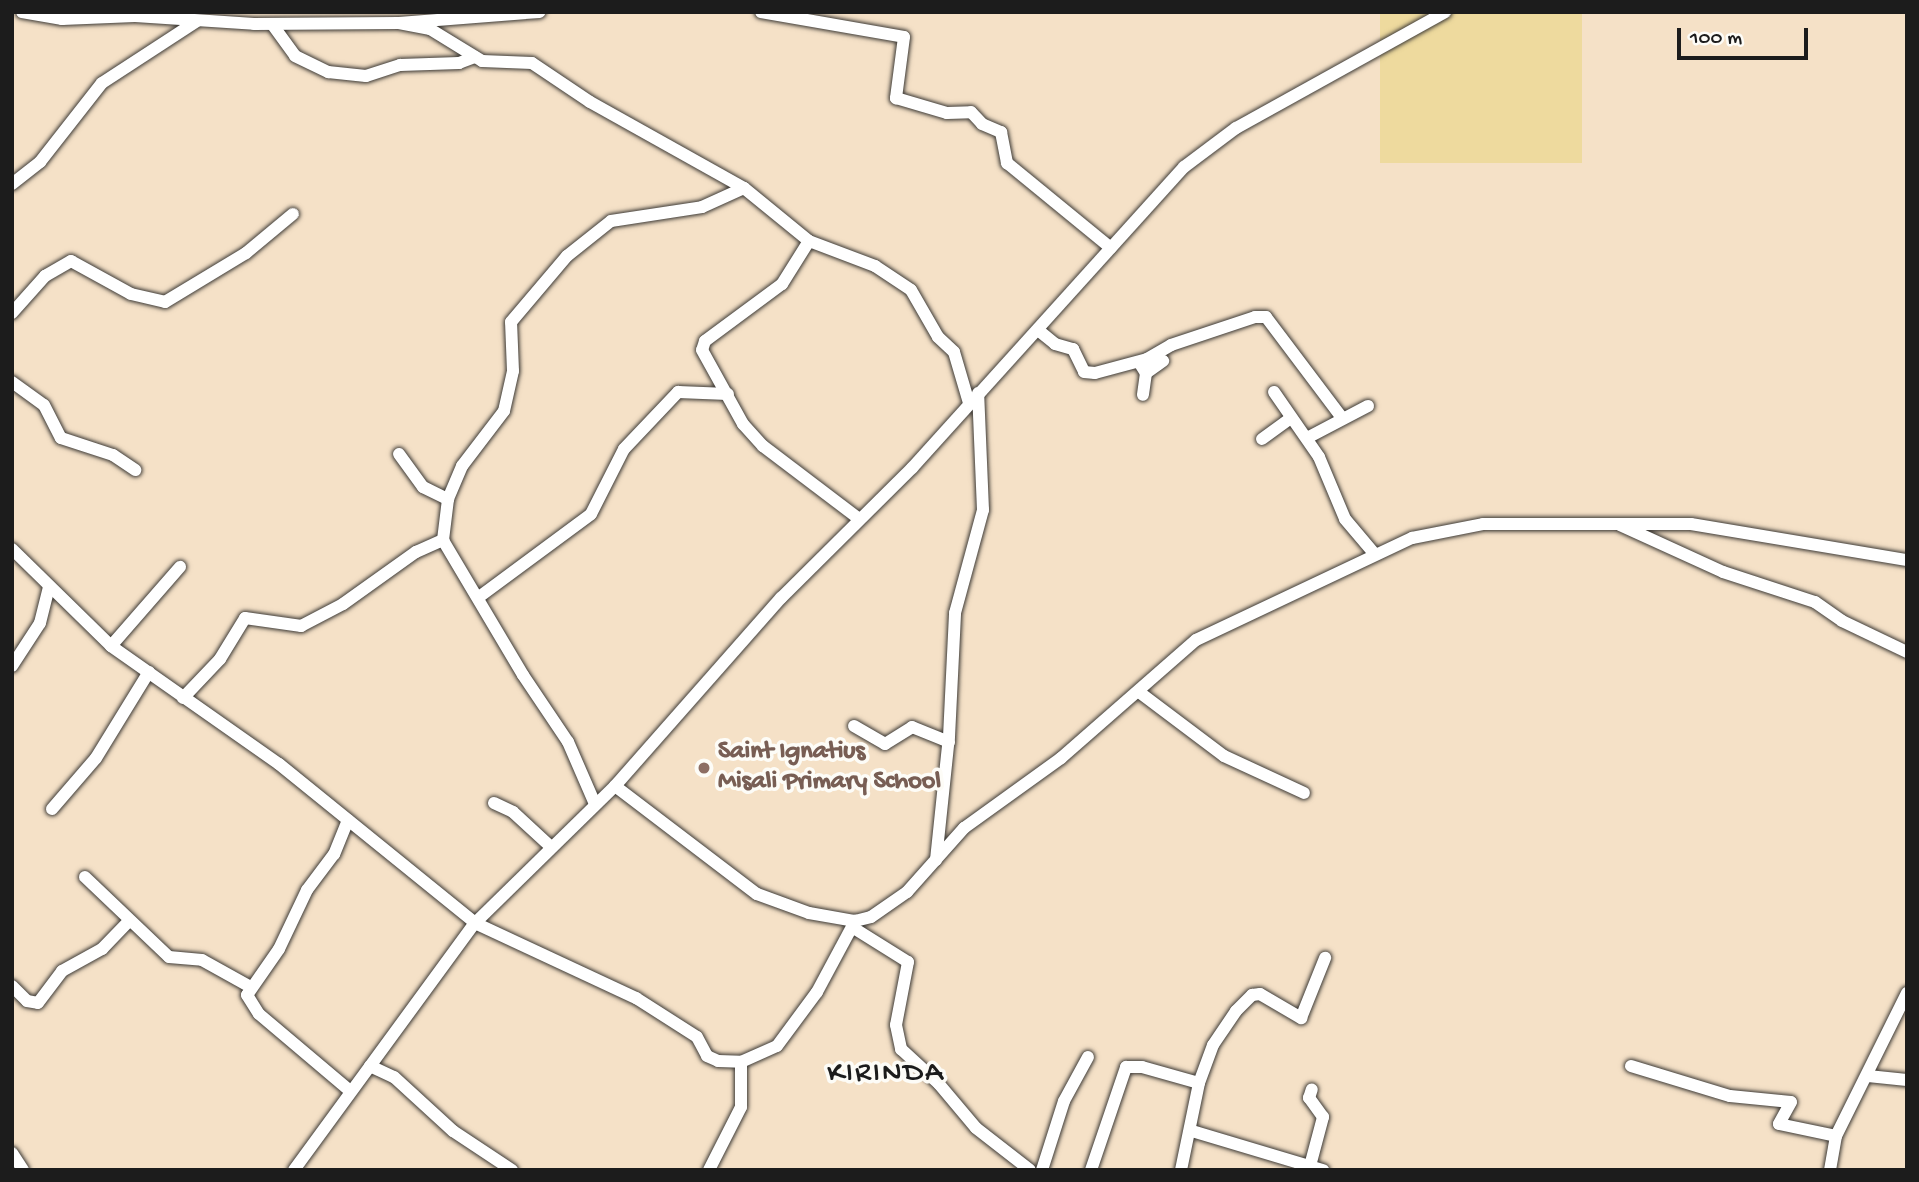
<!DOCTYPE html>
<html>
<head>
<meta charset="utf-8">
<style>
  body { margin:0 }
  #map { position:relative; width:1919px; height:1182px; overflow:hidden; background:#f5e1c7; font-family:"Gochi Hand",sans-serif }
  div>[style] { position:absolute }
  .sand>* { inset:0; background:#eeda9e; transform-origin:0 0 }
  .roads { filter:drop-shadow(0 0 2px #3d3a36) drop-shadow(0 0 2px #3d3a36) }
  .minor>* { height:12px; margin:-6px; padding:0 6px; transform-origin:6px; border-radius:6px; background:#fff }
  .dots>* { width:19px; height:19px; translate:-50% -50%; box-sizing:border-box; border:4px solid #fdfcf7; border-radius:50% }
  span { translate:-50% -50%; white-space:nowrap; text-align:center; line-height:1.15; -webkit-text-stroke:7px #fdfcf7; paint-order:stroke }
  .education-label { font-size:26px; color:#785e54; font-weight:700 }
  .left { translate:0 -50%; text-align:left }
  .quarter-label { font-size:30px; color:#1c1c1c; letter-spacing:2px }
  .frame { position:absolute; inset:0; border:14px solid #1c1c1c; pointer-events:none }
  .scale { position:absolute; left:1677px; top:28px; width:131px; height:32px; box-sizing:border-box; border:4px solid #1c1c1c; border-top:0; padding-left:9px; font-size:21px; line-height:24px; white-space:nowrap; color:#1c1c1c; -webkit-text-stroke:5px #fdfcf7; paint-order:stroke }
</style>
</head>
<body>
<div id="map">
  <div class="sand">
    <div style="left:1380px;top:12px;width:202px;height:151px"></div>
  </div>
  <div class="roads">
    <div class="minor">
      <div style="left:22px;top:12px;width:41px;rotate:9.9deg"></div>
      <div style="left:62px;top:19px;width:73px;rotate:-2.4deg"></div>
      <div style="left:135px;top:16px;width:119px;rotate:3.8deg"></div>
      <div style="left:254px;top:24px;width:145px;rotate:-0.4deg"></div>
      <div style="left:399px;top:23px;width:141px;rotate:-4.5deg"></div>
      <div style="left:761px;top:12px;width:145px;rotate:9.9deg"></div>
      <div style="left:904px;top:37px;width:62px;rotate:97.5deg"></div>
      <div style="left:896px;top:98px;width:53px;rotate:16.4deg"></div>
      <div style="left:947px;top:113px;width:24px;rotate:-2deg"></div>
      <div style="left:971px;top:112px;width:16px;rotate:47deg"></div>
      <div style="left:982px;top:124px;width:21px;rotate:23deg"></div>
      <div style="left:1001px;top:132px;width:32px;rotate:79deg"></div>
      <div style="left:1007px;top:163px;width:134px;rotate:39.3deg"></div>
      <div style="left:399px;top:23px;width:32px;rotate:11deg"></div>
      <div style="left:430px;top:29px;width:61px;rotate:31.6deg"></div>
      <div style="left:482px;top:61px;width:50px;rotate:2.3deg"></div>
      <div style="left:532px;top:63px;width:70px;rotate:33.9deg"></div>
      <div style="left:590px;top:102px;width:176px;rotate:29.2deg"></div>
      <div style="left:744px;top:188px;width:84px;rotate:39.2deg"></div>
      <div style="left:809px;top:241px;width:71px;rotate:20.7deg"></div>
      <div style="left:875px;top:266px;width:43px;rotate:33.7deg"></div>
      <div style="left:911px;top:290px;width:54px;rotate:60.1deg"></div>
      <div style="left:938px;top:337px;width:22px;rotate:43deg"></div>
      <div style="left:954px;top:352px;width:53px;rotate:73.6deg"></div>
      <div style="left:272px;top:24px;width:39px;rotate:54deg"></div>
      <div style="left:295px;top:56px;width:37px;rotate:26deg"></div>
      <div style="left:328px;top:72px;width:38px;rotate:6deg"></div>
      <div style="left:366px;top:76px;width:36px;rotate:-18deg"></div>
      <div style="left:400px;top:65px;width:59px;rotate:-1.9deg"></div>
      <div style="left:459px;top:63px;width:17px;rotate:-21deg"></div>
      <div style="left:12px;top:184px;width:36px;rotate:-38deg"></div>
      <div style="left:40px;top:162px;width:100px;rotate:-51.9deg"></div>
      <div style="left:102px;top:83px;width:113px;rotate:-33.1deg"></div>
      <div style="left:809px;top:241px;width:51px;rotate:122.1deg"></div>
      <div style="left:782px;top:284px;width:96px;rotate:143.5deg"></div>
      <div style="left:705px;top:341px;width:9px;rotate:108deg"></div>
      <div style="left:702px;top:350px;width:85px;rotate:61deg"></div>
      <div style="left:743px;top:424px;width:30px;rotate:48deg"></div>
      <div style="left:763px;top:446px;width:121px;rotate:37.2deg"></div>
      <div style="left:12px;top:313px;width:50px;rotate:-48.3deg"></div>
      <div style="left:45px;top:276px;width:30px;rotate:-30deg"></div>
      <div style="left:71px;top:261px;width:68px;rotate:28.8deg"></div>
      <div style="left:131px;top:294px;width:35px;rotate:13deg"></div>
      <div style="left:165px;top:302px;width:95px;rotate:-31.2deg"></div>
      <div style="left:246px;top:253px;width:61px;rotate:-39.7deg"></div>
      <div style="left:1038px;top:330px;width:22px;rotate:39deg"></div>
      <div style="left:1055px;top:344px;width:19px;rotate:16deg"></div>
      <div style="left:1073px;top:349px;width:25px;rotate:64deg"></div>
      <div style="left:1084px;top:372px;width:11px;rotate:5deg"></div>
      <div style="left:1095px;top:373px;width:54px;rotate:-15.1deg"></div>
      <div style="left:1147px;top:359px;width:28px;rotate:-30deg"></div>
      <div style="left:1171px;top:345px;width:89px;rotate:-18.4deg"></div>
      <div style="left:1255px;top:317px;width:11px"></div>
      <div style="left:1266px;top:317px;width:126px;rotate:53deg"></div>
      <div style="left:1139px;top:362px;width:13px;rotate:58deg"></div>
      <div style="left:1146px;top:373px;width:22px;rotate:98deg"></div>
      <div style="left:1146px;top:373px;width:21px;rotate:-35deg"></div>
      <div style="left:12px;top:382px;width:39px;rotate:36deg"></div>
      <div style="left:44px;top:405px;width:37px;rotate:63deg"></div>
      <div style="left:61px;top:438px;width:55px;rotate:18.1deg"></div>
      <div style="left:113px;top:455px;width:27px;rotate:34deg"></div>
      <div style="left:1274px;top:392px;width:79px;rotate:55.3deg"></div>
      <div style="left:1319px;top:457px;width:67px;rotate:67.2deg"></div>
      <div style="left:1345px;top:519px;width:43px;rotate:49.7deg"></div>
      <div style="left:1307px;top:438px;width:69px;rotate:-27.7deg"></div>
      <div style="left:1262px;top:439px;width:34px;rotate:-36deg"></div>
      <div style="left:399px;top:454px;width:41px;rotate:54deg"></div>
      <div style="left:423px;top:487px;width:28px;rotate:26deg"></div>
      <div style="left:1620px;top:525px;width:113px;rotate:24.5deg"></div>
      <div style="left:1723px;top:572px;width:97px;rotate:18.1deg"></div>
      <div style="left:1815px;top:602px;width:33px;rotate:35deg"></div>
      <div style="left:1842px;top:621px;width:72px;rotate:25.5deg"></div>
      <div style="left:12px;top:549px;width:139px;rotate:44.4deg"></div>
      <div style="left:111px;top:646px;width:205px;rotate:35.1deg"></div>
      <div style="left:279px;top:764px;width:252px;rotate:39deg"></div>
      <div style="left:475px;top:923px;width:178px;rotate:25deg"></div>
      <div style="left:636px;top:998px;width:72px;rotate:32.6deg"></div>
      <div style="left:697px;top:1037px;width:21px;rotate:62deg"></div>
      <div style="left:707px;top:1056px;width:12px;rotate:24deg"></div>
      <div style="left:718px;top:1061px;width:23px;rotate:2deg"></div>
      <div style="left:741px;top:1062px;width:39px;rotate:-24deg"></div>
      <div style="left:777px;top:1046px;width:67px;rotate:-53.5deg"></div>
      <div style="left:817px;top:992px;width:81px;rotate:-61.8deg"></div>
      <div style="left:479px;top:597px;width:139px;rotate:-36.5deg"></div>
      <div style="left:591px;top:514px;width:73px;rotate:-63.1deg"></div>
      <div style="left:624px;top:449px;width:79px;rotate:-46.5deg"></div>
      <div style="left:678px;top:392px;width:50px;rotate:2.3deg"></div>
      <div style="left:111px;top:646px;width:105px;rotate:-48.9deg"></div>
      <div style="left:12px;top:666px;width:51px;rotate:-56.9deg"></div>
      <div style="left:40px;top:623px;width:38px;rotate:-76deg"></div>
      <div style="left:1139px;top:692px;width:106px;rotate:37deg"></div>
      <div style="left:1224px;top:756px;width:88px;rotate:24.8deg"></div>
      <div style="left:183px;top:698px;width:54px;rotate:-46.5deg"></div>
      <div style="left:220px;top:659px;width:48px;rotate:-58.6deg"></div>
      <div style="left:245px;top:618px;width:57px;rotate:8.1deg"></div>
      <div style="left:301px;top:626px;width:47px;rotate:-27.6deg"></div>
      <div style="left:343px;top:604px;width:90px;rotate:-35.5deg"></div>
      <div style="left:416px;top:552px;width:30px;rotate:-24deg"></div>
      <div style="left:854px;top:726px;width:36px;rotate:30deg"></div>
      <div style="left:885px;top:744px;width:32px;rotate:-32deg"></div>
      <div style="left:912px;top:727px;width:40px;rotate:22deg"></div>
      <div style="left:615px;top:786px;width:178px;rotate:37.3deg"></div>
      <div style="left:757px;top:894px;width:55px;rotate:20.1deg"></div>
      <div style="left:809px;top:913px;width:47px;rotate:9.9deg"></div>
      <div style="left:855px;top:921px;width:16px;rotate:-14deg"></div>
      <div style="left:871px;top:917px;width:44px;rotate:-34.8deg"></div>
      <div style="left:907px;top:892px;width:86px;rotate:-48.3deg"></div>
      <div style="left:964px;top:828px;width:120px;rotate:-35.8deg"></div>
      <div style="left:1061px;top:758px;width:179px;rotate:-41.2deg"></div>
      <div style="left:1196px;top:640px;width:239px;rotate:-25.3deg"></div>
      <div style="left:1412px;top:538px;width:72px;rotate:-11.2deg"></div>
      <div style="left:1483px;top:524px;width:208px"></div>
      <div style="left:1691px;top:524px;width:219px;rotate:9.5deg"></div>
      <div style="left:494px;top:803px;width:21px;rotate:25deg"></div>
      <div style="left:513px;top:812px;width:50px;rotate:42.6deg"></div>
      <div style="left:595px;top:804px;width:68px;rotate:-113.5deg"></div>
      <div style="left:568px;top:742px;width:81px;rotate:-123.9deg"></div>
      <div style="left:523px;top:675px;width:157px;rotate:-120.7deg"></div>
      <div style="left:443px;top:540px;width:41px;rotate:-83deg"></div>
      <div style="left:448px;top:499px;width:36px;rotate:-67deg"></div>
      <div style="left:462px;top:466px;width:69px;rotate:-52.6deg"></div>
      <div style="left:504px;top:411px;width:41px;rotate:-77.3deg"></div>
      <div style="left:513px;top:371px;width:49px;rotate:-92.3deg"></div>
      <div style="left:511px;top:322px;width:87px;rotate:-49.7deg"></div>
      <div style="left:567px;top:256px;width:56px;rotate:-38.5deg"></div>
      <div style="left:611px;top:221px;width:92px;rotate:-8.7deg"></div>
      <div style="left:702px;top:207px;width:46px;rotate:-24.3deg"></div>
      <div style="left:52px;top:809px;width:67px;rotate:-49.2deg"></div>
      <div style="left:96px;top:758px;width:101px;rotate:-58.4deg"></div>
      <div style="left:348px;top:820px;width:37px;rotate:112deg"></div>
      <div style="left:334px;top:854px;width:45px;rotate:126.9deg"></div>
      <div style="left:307px;top:890px;width:65px;rotate:115.4deg"></div>
      <div style="left:279px;top:949px;width:56px;rotate:124.8deg"></div>
      <div style="left:247px;top:995px;width:22px;rotate:58deg"></div>
      <div style="left:259px;top:1014px;width:118px;rotate:40.2deg"></div>
      <div style="left:936px;top:860px;width:124px;rotate:-84deg"></div>
      <div style="left:949px;top:737px;width:124px;rotate:-87.2deg"></div>
      <div style="left:955px;top:613px;width:107px;rotate:-74.8deg"></div>
      <div style="left:983px;top:510px;width:117px;rotate:-92.4deg"></div>
      <div style="left:85px;top:877px;width:116px;rotate:43.6deg"></div>
      <div style="left:169px;top:957px;width:33px;rotate:5deg"></div>
      <div style="left:202px;top:960px;width:54px;rotate:29deg"></div>
      <div style="left:852px;top:927px;width:66px;rotate:32deg"></div>
      <div style="left:908px;top:962px;width:64px;rotate:100.8deg"></div>
      <div style="left:896px;top:1025px;width:25px;rotate:78deg"></div>
      <div style="left:901px;top:1049px;width:52px;rotate:42.6deg"></div>
      <div style="left:939px;top:1084px;width:57px;rotate:49.9deg"></div>
      <div style="left:976px;top:1128px;width:68px;rotate:37.9deg"></div>
      <div style="left:12px;top:986px;width:21px;rotate:45deg"></div>
      <div style="left:27px;top:1001px;width:11px;rotate:10deg"></div>
      <div style="left:38px;top:1003px;width:40px;rotate:-53deg"></div>
      <div style="left:62px;top:971px;width:46px;rotate:-28.8deg"></div>
      <div style="left:102px;top:949px;width:39px;rotate:-46deg"></div>
      <div style="left:370px;top:1066px;width:26px;rotate:25deg"></div>
      <div style="left:394px;top:1077px;width:80px;rotate:42.5deg"></div>
      <div style="left:453px;top:1131px;width:71px;rotate:33.5deg"></div>
      <div style="left:1631px;top:1066px;width:103px;rotate:16.9deg"></div>
      <div style="left:1730px;top:1096px;width:61px;rotate:5.6deg"></div>
      <div style="left:1791px;top:1102px;width:25px;rotate:119deg"></div>
      <div style="left:1779px;top:1124px;width:58px;rotate:11.9deg"></div>
      <div style="left:1868px;top:1076px;width:39px;rotate:6deg"></div>
      <div style="left:1192px;top:1131px;width:137px;rotate:16.6deg"></div>
      <div style="left:12px;top:1153px;width:20px;rotate:57deg"></div>
      <div style="left:1310px;top:1166px;width:51px;rotate:-75.1deg"></div>
      <div style="left:1323px;top:1117px;width:24px;rotate:-126deg"></div>
      <div style="left:1309px;top:1098px;width:9px;rotate:-72deg"></div>
      <div style="left:294px;top:1170px;width:306px;rotate:-53.8deg"></div>
      <div style="left:475px;top:923px;width:196px;rotate:-44.4deg"></div>
      <div style="left:615px;top:786px;width:251px;rotate:-48.6deg"></div>
      <div style="left:781px;top:598px;width:185px;rotate:-44.8deg"></div>
      <div style="left:912px;top:468px;width:406px;rotate:-47.9deg"></div>
      <div style="left:1184px;top:167px;width:65px;rotate:-36.9deg"></div>
      <div style="left:1236px;top:128px;width:239px;rotate:-29deg"></div>
      <div style="left:709px;top:1170px;width:71px;rotate:-63.1deg"></div>
      <div style="left:741px;top:1107px;width:45px;rotate:-90deg"></div>
      <div style="left:1042px;top:1170px;width:72px;rotate:-72.3deg"></div>
      <div style="left:1064px;top:1101px;width:50px;rotate:-61.4deg"></div>
      <div style="left:1091px;top:1170px;width:109px;rotate:-71.2deg"></div>
      <div style="left:1126px;top:1067px;width:16px"></div>
      <div style="left:1142px;top:1067px;width:59px;rotate:15.7deg"></div>
      <div style="left:1181px;top:1170px;width:89px;rotate:-78.3deg"></div>
      <div style="left:1199px;top:1083px;width:40px;rotate:-69.8deg"></div>
      <div style="left:1213px;top:1045px;width:41px;rotate:-55.9deg"></div>
      <div style="left:1236px;top:1011px;width:23px;rotate:-45deg"></div>
      <div style="left:1252px;top:995px;width:8px;rotate:-7deg"></div>
      <div style="left:1260px;top:994px;width:48px;rotate:30.3deg"></div>
      <div style="left:1301px;top:1018px;width:65px;rotate:-68.2deg"></div>
      <div style="left:1830px;top:1170px;width:35px;rotate:-80deg"></div>
      <div style="left:1836px;top:1136px;width:160px;rotate:-63.6deg"></div>
    </div>
  </div>
  <div class="dots">
    <div style="left:704px;top:768px;background:#8d6e63"></div>
  </div>
  <div class="education-label">
    <span class="left" style="left:718px;top:768px">Saint Ignatius<br>Misali Primary School</span>
  </div>
  <div class="quarter-label">
    <span style="left:886px;top:1075px">KIRINDA</span>
  </div>
  <div class="frame"></div>
  <div class="scale">100 m</div>
</div>
</body>
</html>
